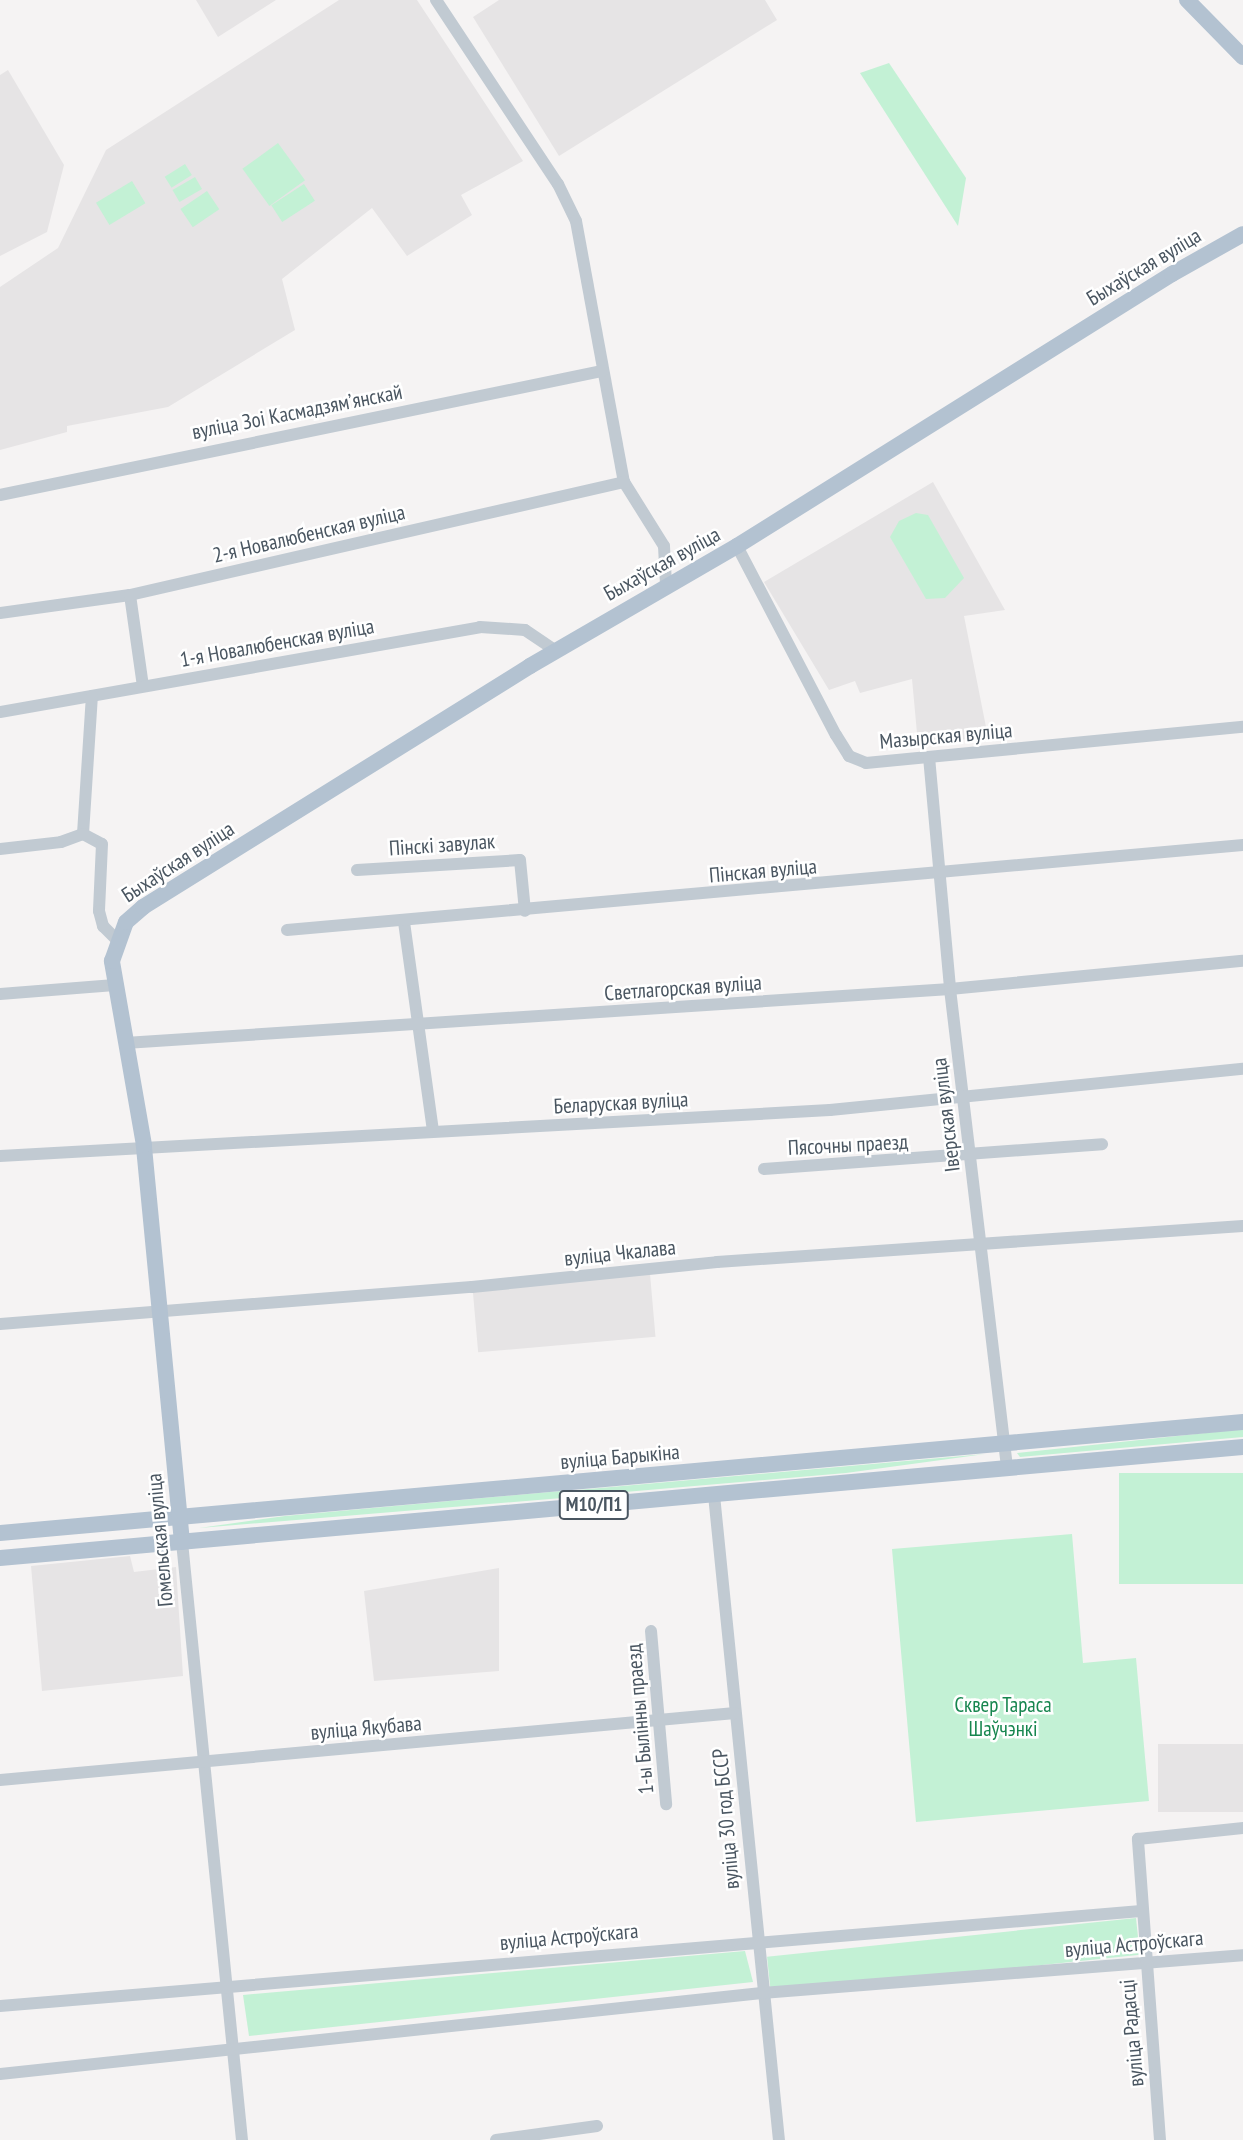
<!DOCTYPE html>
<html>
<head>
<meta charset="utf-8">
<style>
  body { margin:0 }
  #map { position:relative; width:1243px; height:2140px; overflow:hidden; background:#f5f3f3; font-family:"PT Sans Narrow",sans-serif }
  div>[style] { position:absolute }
  .education>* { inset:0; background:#e6e4e5; transform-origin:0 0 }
  .green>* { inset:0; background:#c3f1d5; transform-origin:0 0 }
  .minor>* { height:12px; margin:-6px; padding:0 6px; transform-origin:6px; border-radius:6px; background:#c1cad2 }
  .major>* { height:16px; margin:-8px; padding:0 8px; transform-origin:8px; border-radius:8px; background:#b3c2d1 }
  span { translate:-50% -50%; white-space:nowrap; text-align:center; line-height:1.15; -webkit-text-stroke:5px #fff; paint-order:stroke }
  .shield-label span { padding:2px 5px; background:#fff; border:2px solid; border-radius:5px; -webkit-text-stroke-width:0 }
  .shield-label { font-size:19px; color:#4a5661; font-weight:700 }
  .street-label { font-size:21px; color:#4a5661 }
  .park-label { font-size:21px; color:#17864f }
</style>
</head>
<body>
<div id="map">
  <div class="education">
    <div style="clip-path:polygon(196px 0,276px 0,218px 37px)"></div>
    <div style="clip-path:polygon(339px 0,417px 0,523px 161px,461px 195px,472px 215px,407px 256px,372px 208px,282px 279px,295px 330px,168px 407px,67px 426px,67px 432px,0 450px,0 287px,58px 248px,106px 150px)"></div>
    <div style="clip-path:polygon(499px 0,765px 0,777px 20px,559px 156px,473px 17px)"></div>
    <div style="clip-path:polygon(8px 70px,64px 165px,47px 232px,0 256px,0 75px)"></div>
    <div style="clip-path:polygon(933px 482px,1005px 610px,964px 616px,988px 737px,918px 744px,912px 679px,860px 693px,855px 681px,829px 690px,764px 582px)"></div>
    <div style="left:650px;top:1274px;width:63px;height:178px;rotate:85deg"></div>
    <div style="clip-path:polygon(130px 1556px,134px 1572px,176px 1567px,183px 1676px,42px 1691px,31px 1566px)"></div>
    <div style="clip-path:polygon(499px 1568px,499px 1671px,374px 1681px,364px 1591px)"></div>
    <div style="left:1243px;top:1744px;width:68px;height:85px;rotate:90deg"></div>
  </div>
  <div class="green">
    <div style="clip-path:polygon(889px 63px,966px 178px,958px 226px,860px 73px)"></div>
    <div style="left:278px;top:143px;width:46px;height:44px;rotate:54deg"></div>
    <div style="left:185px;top:164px;width:13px;height:24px;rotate:58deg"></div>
    <div style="left:195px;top:177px;width:14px;height:26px;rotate:60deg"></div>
    <div style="left:132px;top:181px;width:26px;height:42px;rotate:59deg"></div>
    <div style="left:304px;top:184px;width:20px;height:39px;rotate:57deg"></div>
    <div style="left:207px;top:191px;width:22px;height:32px;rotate:56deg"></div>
    <div style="clip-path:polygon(916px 513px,928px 515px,964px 578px,945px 598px,926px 599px,890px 537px,899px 521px)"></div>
    <div style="clip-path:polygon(1243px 1429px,1243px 1437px,1020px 1457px,1017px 1453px)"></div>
    <div style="clip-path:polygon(985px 1454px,846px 1473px,567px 1497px,566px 1491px)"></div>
    <div style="left:1243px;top:1473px;width:111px;height:124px;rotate:90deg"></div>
    <div style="clip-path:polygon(561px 1491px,562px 1498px,199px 1528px,285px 1516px)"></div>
    <div style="clip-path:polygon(1072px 1534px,1083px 1663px,1136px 1658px,1149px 1801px,916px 1822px,892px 1549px)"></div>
    <div style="left:1136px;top:1918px;width:37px;height:371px;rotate:84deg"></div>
    <div style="clip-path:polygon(745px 1951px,753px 1982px,249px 2036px,243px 1995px)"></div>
  </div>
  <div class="minor">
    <div style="left:436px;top:0;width:221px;rotate:56.5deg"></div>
    <div style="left:558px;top:184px;width:41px;rotate:64.1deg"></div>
    <div style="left:576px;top:221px;width:265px;rotate:79.6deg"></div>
    <div style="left:624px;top:482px;width:75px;rotate:58deg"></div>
    <div style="left:664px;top:546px;width:38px;rotate:87deg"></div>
    <div style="left:0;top:495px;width:615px;rotate:-11.64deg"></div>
    <div style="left:737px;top:546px;width:213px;rotate:62.4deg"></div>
    <div style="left:836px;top:735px;width:25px;rotate:58deg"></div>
    <div style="left:849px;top:756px;width:18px;rotate:22deg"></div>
    <div style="left:866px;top:763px;width:379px;rotate:-5.5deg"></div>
    <div style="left:130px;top:595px;width:92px;rotate:81.9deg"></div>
    <div style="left:0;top:613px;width:131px;rotate:-7.9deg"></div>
    <div style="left:130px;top:595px;width:507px;rotate:-12.88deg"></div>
    <div style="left:0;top:712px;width:487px;rotate:-10deg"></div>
    <div style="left:480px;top:627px;width:45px;rotate:3.8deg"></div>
    <div style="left:525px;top:630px;width:36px;rotate:34deg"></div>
    <div style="left:929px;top:757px;width:233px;rotate:84.8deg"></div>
    <div style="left:950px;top:989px;width:483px;rotate:83.2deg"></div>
    <div style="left:83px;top:834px;width:138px;rotate:-86.3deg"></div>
    <div style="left:0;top:849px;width:61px;rotate:-6.5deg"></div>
    <div style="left:61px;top:842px;width:23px;rotate:-20deg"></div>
    <div style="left:83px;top:834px;width:21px;rotate:28deg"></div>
    <div style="left:102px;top:844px;width:67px;rotate:92.6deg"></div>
    <div style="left:99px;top:911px;width:16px;rotate:75deg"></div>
    <div style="left:103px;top:926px;width:18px;rotate:45deg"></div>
    <div style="left:357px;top:870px;width:163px;rotate:-3.5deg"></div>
    <div style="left:520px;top:860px;width:51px;rotate:84.4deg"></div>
    <div style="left:404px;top:922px;width:211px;rotate:82.1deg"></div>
    <div style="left:287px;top:930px;width:960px;rotate:-5.08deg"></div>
    <div style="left:0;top:994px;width:115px;rotate:-4.5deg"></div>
    <div style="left:125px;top:1043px;width:827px;rotate:-3.74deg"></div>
    <div style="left:950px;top:989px;width:294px;rotate:-5.5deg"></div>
    <div style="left:0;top:1156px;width:831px;rotate:-3.17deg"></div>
    <div style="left:830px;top:1110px;width:415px;rotate:-5.7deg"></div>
    <div style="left:764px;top:1169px;width:339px;rotate:-4.2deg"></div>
    <div style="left:0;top:1324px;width:473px;rotate:-4.5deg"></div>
    <div style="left:472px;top:1287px;width:246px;rotate:-5.8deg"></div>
    <div style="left:717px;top:1262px;width:527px;rotate:-3.92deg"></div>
    <div style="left:714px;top:1495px;width:648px;rotate:84.25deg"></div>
    <div style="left:182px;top:1542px;width:601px;rotate:84.27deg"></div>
    <div style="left:651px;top:1631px;width:174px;rotate:85deg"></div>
    <div style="left:0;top:1780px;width:738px;rotate:-5.21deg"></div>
    <div style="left:0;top:2006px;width:1145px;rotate:-4.76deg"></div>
    <div style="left:0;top:2074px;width:766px;rotate:-6.07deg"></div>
    <div style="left:762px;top:1993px;width:482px;rotate:-4.5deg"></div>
    <div style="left:496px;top:2140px;width:102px;rotate:-7.9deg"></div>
    <div style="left:1160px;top:2140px;width:302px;rotate:-94.2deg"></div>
    <div style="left:1138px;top:1839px;width:106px;rotate:-6deg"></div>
  </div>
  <div class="major">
    <div style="left:1187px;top:0;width:80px;rotate:45.5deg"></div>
    <div style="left:0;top:1533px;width:1248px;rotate:-5.1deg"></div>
    <div style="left:182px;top:1542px;width:399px;rotate:-95.5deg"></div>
    <div style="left:144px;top:1145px;width:187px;rotate:-99.9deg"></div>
    <div style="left:112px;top:961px;width:41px;rotate:-70.3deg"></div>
    <div style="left:126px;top:922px;width:23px;rotate:-41deg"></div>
    <div style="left:143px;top:907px;width:456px;rotate:-31.9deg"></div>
    <div style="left:530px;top:666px;width:239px;rotate:-30.1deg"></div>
    <div style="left:737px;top:546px;width:513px;rotate:-32.02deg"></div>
    <div style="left:1172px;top:274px;width:81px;rotate:-29.4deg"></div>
    <div style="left:0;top:1558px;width:1248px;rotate:-5.1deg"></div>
  </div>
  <div class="shield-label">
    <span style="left:594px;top:1505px">М10/П1</span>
  </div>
  <div class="street-label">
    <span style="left:1144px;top:267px;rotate:-31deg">Быхаўская вуліца</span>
    <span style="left:297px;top:412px;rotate:-11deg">вуліца Зоі Касмадзямʼянскай</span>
    <span style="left:309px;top:534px;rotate:-13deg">2-я Новалюбенская вуліца</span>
    <span style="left:662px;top:564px;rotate:-29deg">Быхаўская вуліца</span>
    <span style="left:277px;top:643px;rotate:-10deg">1-я Новалюбенская вуліца</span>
    <span style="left:946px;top:736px;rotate:-5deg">Мазырская вуліца</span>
    <span style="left:442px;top:845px;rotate:-4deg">Пінскі завулак</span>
    <span style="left:178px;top:862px;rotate:-33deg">Быхаўская вуліца</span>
    <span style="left:763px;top:871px;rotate:-5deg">Пінская вуліца</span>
    <span style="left:683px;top:988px;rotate:-4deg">Светлагорская вуліца</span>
    <span style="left:621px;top:1103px;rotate:-3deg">Беларуская вуліца</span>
    <span style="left:946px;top:1115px;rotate:-97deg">Іверская вуліца</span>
    <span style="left:848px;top:1145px;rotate:-3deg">Пясочны праезд</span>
    <span style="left:620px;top:1253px;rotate:-6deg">вуліца Чкалава</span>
    <span style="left:620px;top:1457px;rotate:-5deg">вуліца Барыкіна</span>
    <span style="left:160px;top:1540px;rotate:-95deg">Гомельская вуліца</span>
    <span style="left:640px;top:1719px;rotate:-95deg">1-ы Былінны праезд</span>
    <span style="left:366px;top:1728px;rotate:-5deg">вуліца Якубава</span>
    <span style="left:726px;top:1819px;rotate:-95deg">вуліца 30 год БССР</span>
    <span style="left:569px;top:1937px;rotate:-5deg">вуліца Астроўскага</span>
    <span style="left:1134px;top:1944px;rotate:-5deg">вуліца Астроўскага</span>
    <span style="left:1132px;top:2033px;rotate:-95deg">вуліца Радасці</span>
  </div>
  <div class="park-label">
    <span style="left:1003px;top:1717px">Сквер Тараса<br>Шаўчэнкі</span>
  </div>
</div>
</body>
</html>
